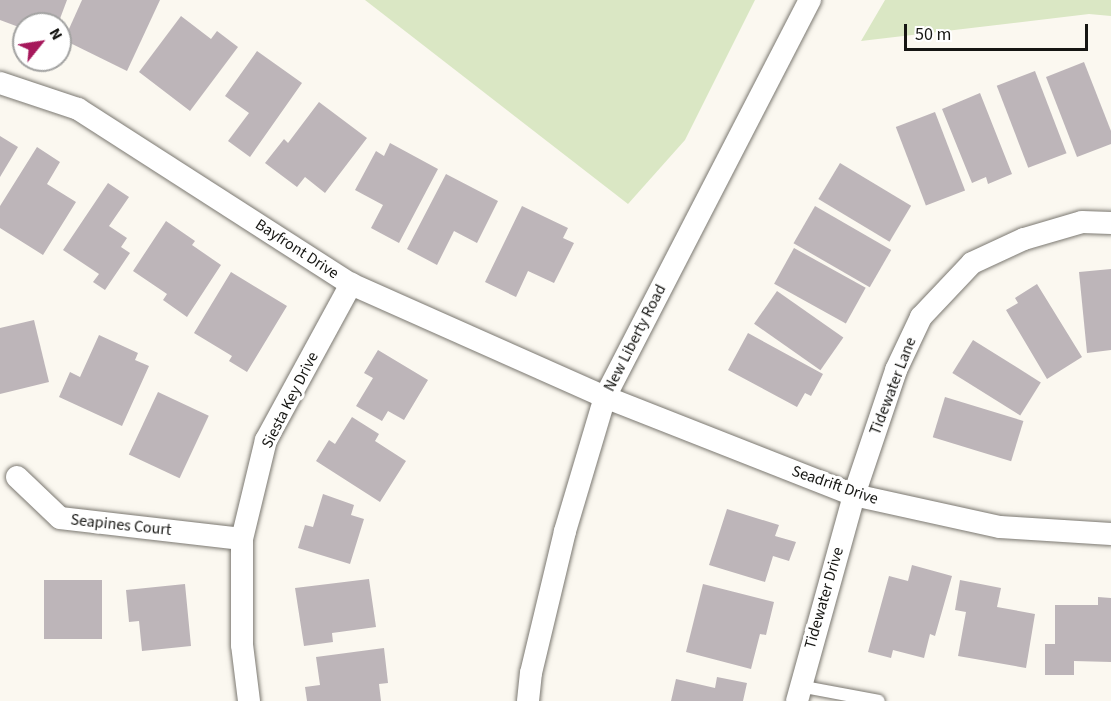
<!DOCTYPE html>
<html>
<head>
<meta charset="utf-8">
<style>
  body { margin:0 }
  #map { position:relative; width:1111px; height:701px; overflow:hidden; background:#fbf8f0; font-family:"Source Sans 3",sans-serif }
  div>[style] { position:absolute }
  .green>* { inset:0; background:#dae7c4 }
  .building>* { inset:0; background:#bdb5b9; transform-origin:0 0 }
  .roads { filter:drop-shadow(0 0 2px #7b7871) drop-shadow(0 0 2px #7b7871) }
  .lane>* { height:12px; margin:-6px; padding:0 6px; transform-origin:6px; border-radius:6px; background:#fff }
  .street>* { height:22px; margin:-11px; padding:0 11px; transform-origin:11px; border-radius:11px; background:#fff }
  span { translate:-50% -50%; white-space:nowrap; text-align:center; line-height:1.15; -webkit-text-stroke:6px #fff; paint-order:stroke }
  .street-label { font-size:16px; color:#161613 }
  .north { position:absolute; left:12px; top:12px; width:60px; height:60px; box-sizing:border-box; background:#fff; border:2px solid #a2a2a1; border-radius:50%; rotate:60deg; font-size:16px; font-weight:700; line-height:24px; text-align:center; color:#161613 }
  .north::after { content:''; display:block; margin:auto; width:21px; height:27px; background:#a6185b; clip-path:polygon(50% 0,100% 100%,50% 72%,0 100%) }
  .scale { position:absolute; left:904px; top:24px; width:184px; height:27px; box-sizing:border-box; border:3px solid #161613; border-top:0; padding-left:8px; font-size:18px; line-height:21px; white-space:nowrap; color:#161613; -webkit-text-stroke:4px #fff; paint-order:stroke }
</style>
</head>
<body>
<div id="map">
  <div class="green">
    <div style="clip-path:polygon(365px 0,755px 0,685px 140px,628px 204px)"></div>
    <div style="clip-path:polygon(885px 0,1111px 0,1111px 16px,1089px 14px,861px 41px)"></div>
  </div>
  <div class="building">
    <div style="clip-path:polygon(0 0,67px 0,58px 24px,32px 21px,24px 24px,24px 29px,0 20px)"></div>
    <div style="clip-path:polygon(82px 0,160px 0,127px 71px,64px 40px)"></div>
    <div style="clip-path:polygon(181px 16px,211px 39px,217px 31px,238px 47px,190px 111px,139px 72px)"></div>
    <div style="clip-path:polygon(257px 51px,302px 83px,250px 157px,228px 141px,249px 113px,225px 96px)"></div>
    <div style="clip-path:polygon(1084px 62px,1111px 131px,1111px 144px,1077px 157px,1046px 77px)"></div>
    <div style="left:1035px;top:71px;width:88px;height:41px;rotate:69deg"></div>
    <div style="clip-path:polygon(980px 93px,1012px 174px,988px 184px,986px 177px,972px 183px,942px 109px)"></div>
    <div style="clip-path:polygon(319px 102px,367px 138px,325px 193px,305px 177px,297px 187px,265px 163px,284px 139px,288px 143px)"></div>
    <div style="left:935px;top:112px;width:84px;height:42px;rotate:69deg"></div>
    <div style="clip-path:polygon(0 136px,18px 147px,0 177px)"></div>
    <div style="clip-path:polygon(390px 143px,438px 169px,399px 243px,371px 228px,383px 205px,355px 190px,376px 151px,384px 156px)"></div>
    <div style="clip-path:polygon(37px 147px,60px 162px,47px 184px,76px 202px,43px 255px,0 228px,0 206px)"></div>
    <div style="left:840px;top:163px;width:83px;height:42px;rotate:31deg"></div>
    <div style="clip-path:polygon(446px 174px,498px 201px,477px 243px,454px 231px,437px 265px,407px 249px)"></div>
    <div style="clip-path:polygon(108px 183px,129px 197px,109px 226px,127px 238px,121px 247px,130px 253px,105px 290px,93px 282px,99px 274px,63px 250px)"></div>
    <div style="clip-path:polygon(522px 206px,568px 228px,563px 238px,574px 243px,554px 283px,528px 271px,516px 297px,485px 282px)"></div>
    <div style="left:815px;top:206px;width:88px;height:43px;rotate:30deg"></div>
    <div style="clip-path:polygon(166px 221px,195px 241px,192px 245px,221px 265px,187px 317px,163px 300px,167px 294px,133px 271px)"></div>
    <div style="left:794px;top:248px;width:82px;height:41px;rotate:29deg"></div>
    <div style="clip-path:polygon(1111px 269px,1111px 350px,1087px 353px,1079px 272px)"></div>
    <div style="clip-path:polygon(231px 272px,287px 306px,247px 372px,229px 361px,232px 356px,194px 333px)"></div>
    <div style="clip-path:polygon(1037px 284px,1082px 357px,1047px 379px,1006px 310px,1018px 303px,1015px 298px)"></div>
    <div style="left:777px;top:291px;width:81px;height:40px;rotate:35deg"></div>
    <div style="clip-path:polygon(34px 320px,49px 382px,0 394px,0 328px)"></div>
    <div style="clip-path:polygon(748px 333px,823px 374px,811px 396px,805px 393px,797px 407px,728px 370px)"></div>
    <div style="clip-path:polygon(99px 335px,138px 353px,135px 360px,149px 366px,122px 426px,59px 397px,70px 372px,80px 377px)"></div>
    <div style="left:973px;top:340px;width:80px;height:39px;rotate:32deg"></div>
    <div style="clip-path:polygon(378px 350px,428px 380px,404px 420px,388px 411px,382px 421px,356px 406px,373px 378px,364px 373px)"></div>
    <div style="left:158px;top:392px;width:56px;height:69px;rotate:25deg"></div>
    <div style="left:945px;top:397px;width:82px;height:42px;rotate:17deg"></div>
    <div style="clip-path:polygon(352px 417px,379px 434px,375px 441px,406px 461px,380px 502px,316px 461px,329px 440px,335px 444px)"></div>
    <div style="clip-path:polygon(323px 494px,354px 505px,351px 515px,364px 519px,350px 564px,298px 548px,305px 525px,313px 527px)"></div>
    <div style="clip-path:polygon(727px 509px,779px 525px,775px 536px,796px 542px,789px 561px,773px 556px,765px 582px,709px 565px)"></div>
    <div style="clip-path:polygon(912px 565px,952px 576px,935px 636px,930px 634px,924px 658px,893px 650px,891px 658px,868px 652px,889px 576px,908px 581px)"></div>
    <div style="clip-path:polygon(369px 579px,376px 627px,332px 633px,333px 642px,304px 646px,295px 588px)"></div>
    <div style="left:44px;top:580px;width:58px;height:59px"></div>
    <div style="clip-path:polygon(960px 580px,1001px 588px,997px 607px,1035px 614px,1026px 668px,958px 656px,966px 612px,955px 610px)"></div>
    <div style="clip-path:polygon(185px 584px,191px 646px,142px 651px,139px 621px,129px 622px,126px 590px)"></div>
    <div style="clip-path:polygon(703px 584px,774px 602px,766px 635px,760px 634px,751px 669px,686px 652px)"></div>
    <div style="clip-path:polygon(1098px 597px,1111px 598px,1111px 662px,1074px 661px,1074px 675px,1045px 675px,1045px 644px,1055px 644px,1055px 605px,1098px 605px)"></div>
    <div style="clip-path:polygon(384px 648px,388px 683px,379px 684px,381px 701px,307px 701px,305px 687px,320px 685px,316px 657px)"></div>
    <div style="clip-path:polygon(717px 677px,747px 683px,743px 701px,671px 701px,676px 679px,715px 688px)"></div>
  </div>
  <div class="roads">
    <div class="lane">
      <div style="left:799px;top:686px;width:81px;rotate:10.6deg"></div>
    </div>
    <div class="street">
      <div style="left:0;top:83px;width:82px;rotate:18.4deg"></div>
      <div style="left:78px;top:109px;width:324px;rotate:32.7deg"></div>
      <div style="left:351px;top:284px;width:278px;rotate:24deg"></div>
      <div style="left:605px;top:397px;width:268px;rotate:21.5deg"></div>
      <div style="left:854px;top:495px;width:149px;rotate:12.4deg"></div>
      <div style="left:1000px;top:527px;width:111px;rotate:3.6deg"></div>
      <div style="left:17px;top:477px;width:59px;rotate:43.6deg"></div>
      <div style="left:60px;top:518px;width:183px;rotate:6.6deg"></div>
      <div style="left:249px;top:701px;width:56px;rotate:-97.1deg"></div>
      <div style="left:242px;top:645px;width:106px;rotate:-90deg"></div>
      <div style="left:242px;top:539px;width:102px;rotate:-76.4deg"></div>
      <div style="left:266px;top:440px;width:178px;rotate:-61.4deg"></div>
      <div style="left:528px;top:701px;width:28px;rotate:-84deg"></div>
      <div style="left:531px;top:673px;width:146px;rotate:-76.5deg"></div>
      <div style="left:565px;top:531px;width:140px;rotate:-73.4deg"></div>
      <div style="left:605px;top:397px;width:447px;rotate:-62.7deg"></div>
      <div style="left:797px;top:701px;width:214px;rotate:-74.5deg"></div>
      <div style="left:854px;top:495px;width:132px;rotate:-71.4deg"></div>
      <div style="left:896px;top:370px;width:59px;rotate:-64.7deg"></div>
      <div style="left:921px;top:317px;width:74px;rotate:-46.6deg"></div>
      <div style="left:972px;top:263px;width:57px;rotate:-24.8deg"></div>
      <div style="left:1024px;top:239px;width:60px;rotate:-16.3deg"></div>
      <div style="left:1082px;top:222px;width:29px;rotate:2deg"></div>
    </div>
  </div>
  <div class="street-label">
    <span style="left:297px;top:249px;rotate:33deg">Bayfront Drive</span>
    <span style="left:635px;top:338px;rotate:-63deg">New Liberty Road</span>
    <span style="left:893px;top:386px;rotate:-69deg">Tidewater Lane</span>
    <span style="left:290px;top:400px;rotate:-63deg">Siesta Key Drive</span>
    <span style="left:835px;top:485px;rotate:19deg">Seadrift Drive</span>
    <span style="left:121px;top:525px;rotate:6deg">Seapines Court</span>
    <span style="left:824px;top:598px;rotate:-74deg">Tidewater Drive</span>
  </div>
  <div class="north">N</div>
  <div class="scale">50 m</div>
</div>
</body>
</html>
